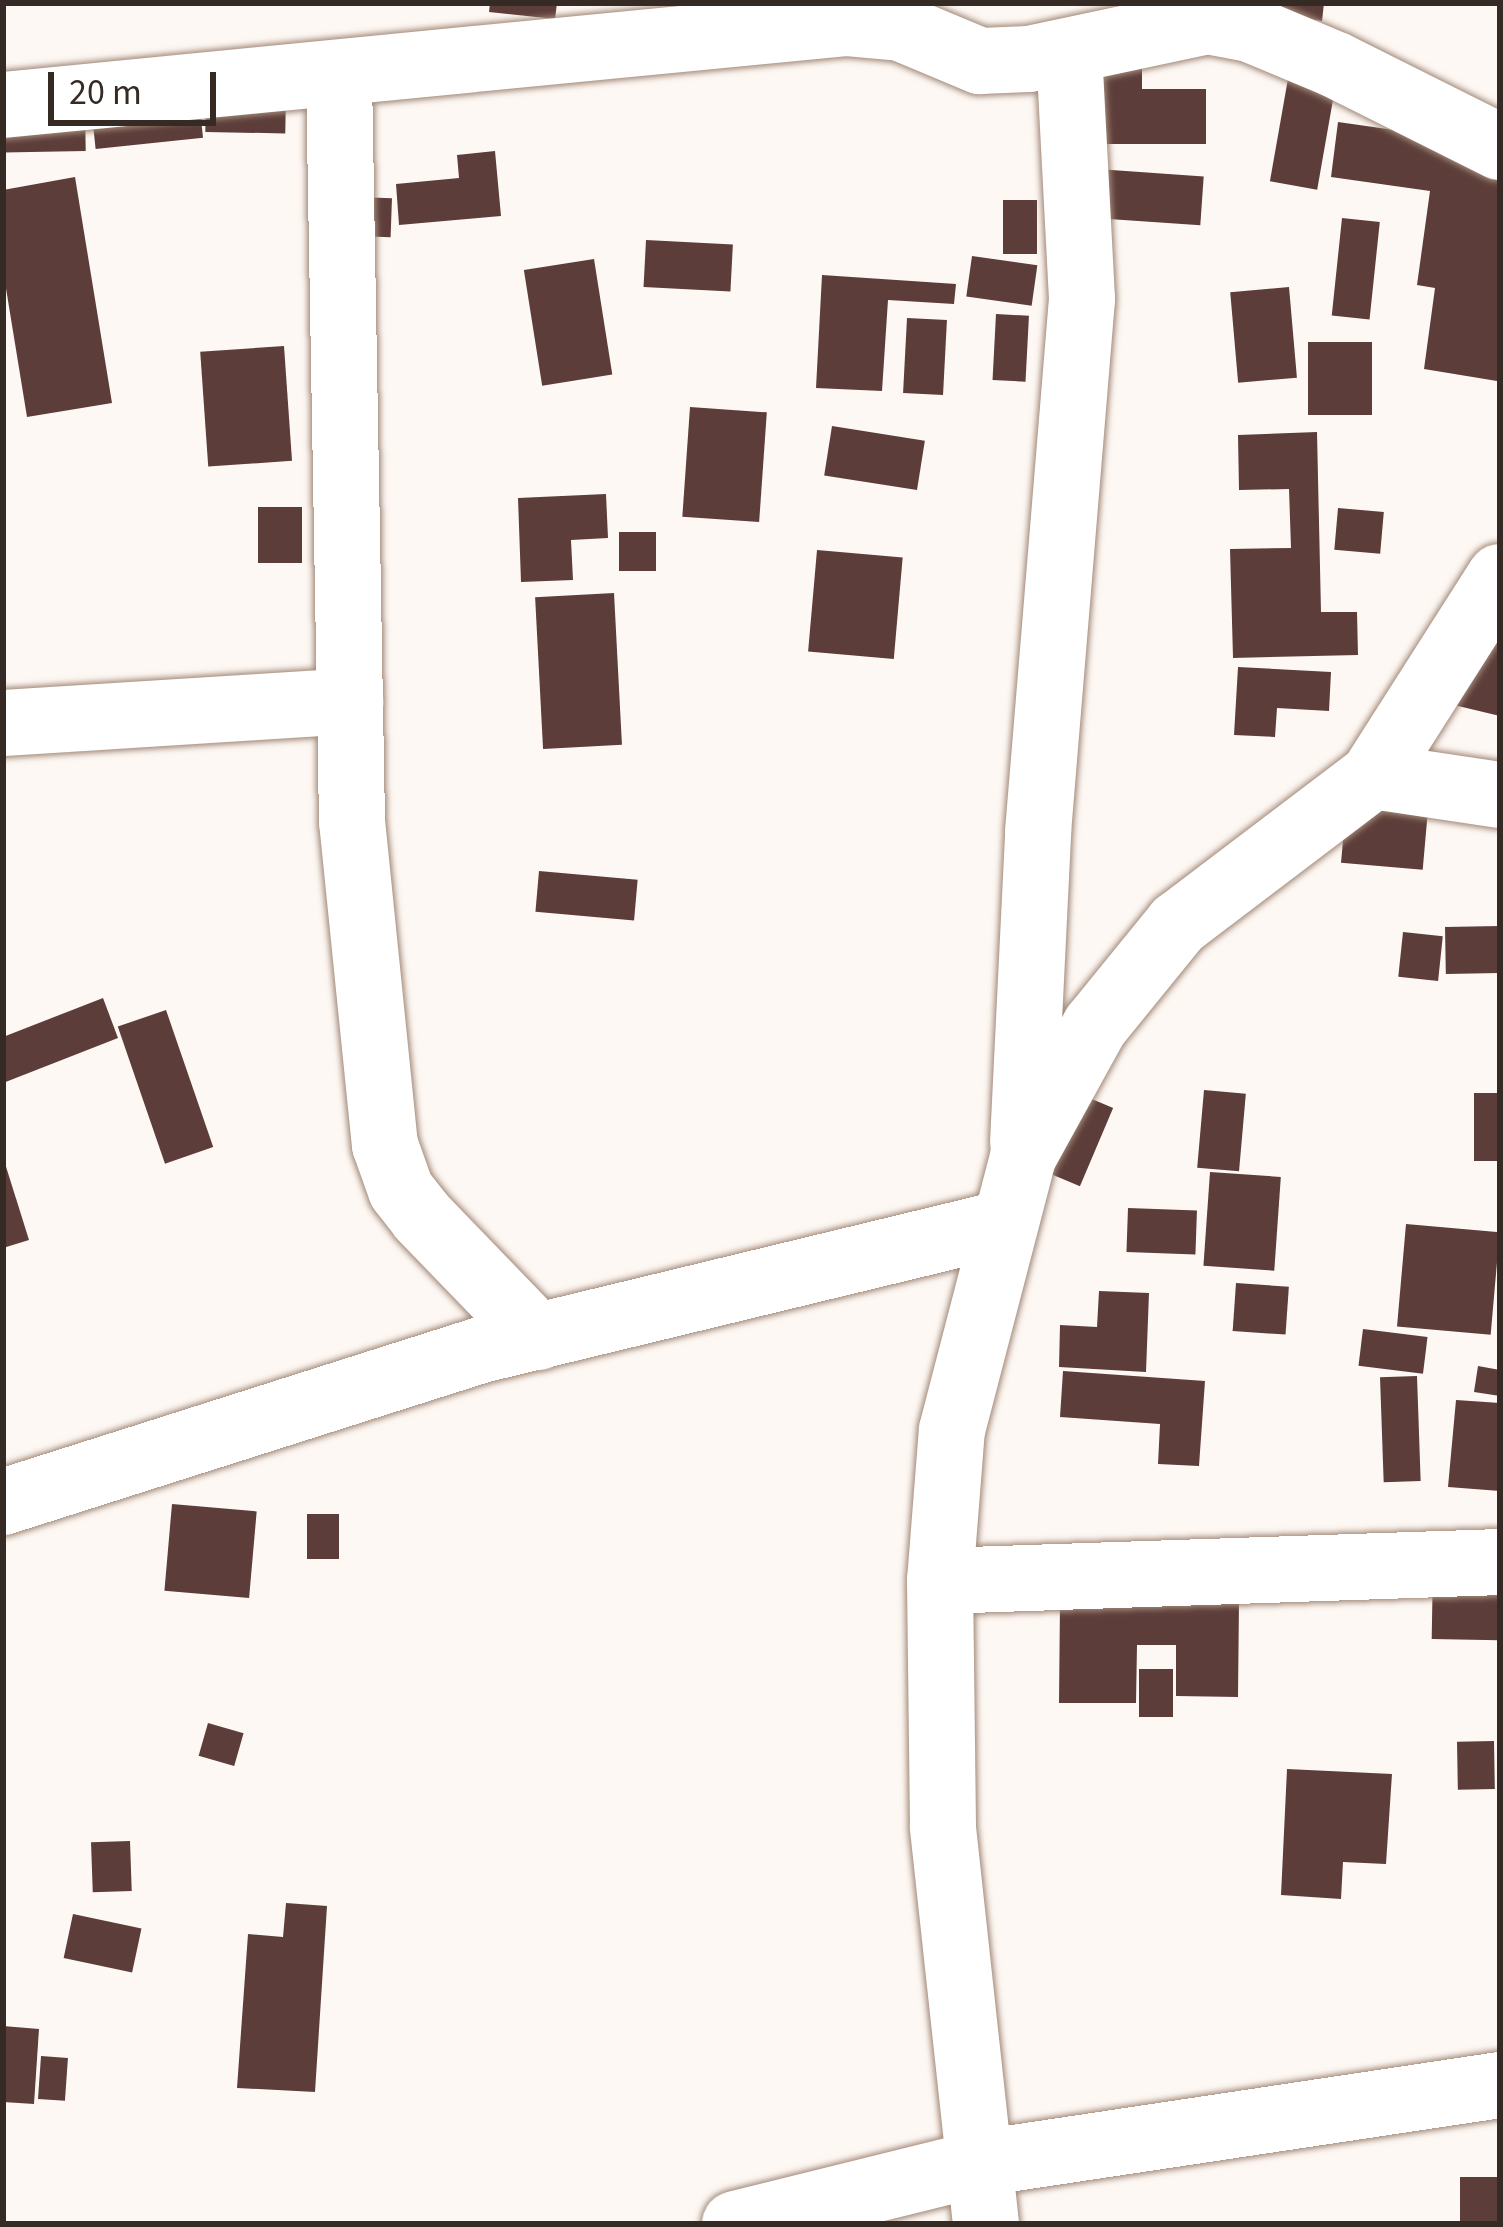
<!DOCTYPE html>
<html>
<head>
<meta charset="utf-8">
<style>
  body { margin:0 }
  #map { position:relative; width:1503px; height:2227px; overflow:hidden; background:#fef8f4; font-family:"Source Sans 3",sans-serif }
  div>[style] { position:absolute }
  .building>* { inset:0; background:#5d3d3a; transform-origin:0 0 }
  .roads { filter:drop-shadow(0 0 3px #a18978) drop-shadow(0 0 3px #a18978) }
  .minor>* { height:66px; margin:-33px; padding:0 33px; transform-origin:33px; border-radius:33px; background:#fff }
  span { translate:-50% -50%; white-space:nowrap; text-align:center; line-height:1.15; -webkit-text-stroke:12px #fff; paint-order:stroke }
  .frame { position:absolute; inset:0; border:6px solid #352a24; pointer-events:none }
  .scale { position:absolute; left:48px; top:72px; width:168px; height:54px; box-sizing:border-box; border:6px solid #352a24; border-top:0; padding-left:15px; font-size:36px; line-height:42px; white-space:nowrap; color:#352a24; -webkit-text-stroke:9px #fff; paint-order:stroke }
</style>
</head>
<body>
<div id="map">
  <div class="building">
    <div style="clip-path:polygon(490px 3px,557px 3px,555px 19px,489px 12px)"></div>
    <div style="clip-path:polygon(1222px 3px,1324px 3px,1322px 21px)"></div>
    <div style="clip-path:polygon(1142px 58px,1142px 89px,1206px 89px,1206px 144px,1091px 144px,1091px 59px)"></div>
    <div style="left:1289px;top:73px;width:48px;height:110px;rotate:10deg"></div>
    <div style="left:198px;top:90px;width:48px;height:108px;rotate:84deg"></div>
    <div style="left:206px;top:91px;width:80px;height:41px;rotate:1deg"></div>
    <div style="left:85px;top:109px;width:42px;height:82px;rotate:89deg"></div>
    <div style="clip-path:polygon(1338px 122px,1500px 145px,1497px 381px,1424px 369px,1435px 288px,1417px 285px,1430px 191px,1331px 177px)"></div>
    <div style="clip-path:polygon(495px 151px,501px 216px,399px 225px,396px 184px,459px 178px,457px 155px)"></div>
    <div style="left:1083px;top:168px;width:121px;height:49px;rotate:4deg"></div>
    <div style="clip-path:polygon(75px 177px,112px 403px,27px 417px,3px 270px,3px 190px)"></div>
    <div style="left:356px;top:197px;width:36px;height:39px;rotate:2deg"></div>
    <div style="left:1003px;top:200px;width:34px;height:54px"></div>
    <div style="left:1342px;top:218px;width:38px;height:98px;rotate:6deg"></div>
    <div style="left:646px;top:240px;width:87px;height:47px;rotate:3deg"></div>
    <div style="left:972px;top:256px;width:66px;height:41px;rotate:8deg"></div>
    <div style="left:594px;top:259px;width:117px;height:71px;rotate:81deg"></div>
    <div style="clip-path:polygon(822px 275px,956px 284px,954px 304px,888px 300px,882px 391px,816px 388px)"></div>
    <div style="left:1289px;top:287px;width:91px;height:59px;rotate:85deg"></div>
    <div style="left:996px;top:314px;width:33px;height:66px;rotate:3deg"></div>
    <div style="left:907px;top:318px;width:40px;height:75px;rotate:3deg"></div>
    <div style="left:1308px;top:342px;width:64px;height:73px"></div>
    <div style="left:284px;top:346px;width:115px;height:84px;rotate:86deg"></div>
    <div style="left:690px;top:407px;width:77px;height:110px;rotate:4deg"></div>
    <div style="left:832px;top:426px;width:94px;height:50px;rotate:9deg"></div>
    <div style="clip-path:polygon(1317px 432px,1321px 612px,1357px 612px,1358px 655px,1233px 658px,1230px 549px,1291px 548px,1289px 489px,1239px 490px,1238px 435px)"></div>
    <div style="clip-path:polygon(606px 494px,608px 538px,571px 540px,573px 580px,521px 582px,518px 498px)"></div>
    <div style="left:302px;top:507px;width:56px;height:44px;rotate:90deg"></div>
    <div style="left:1338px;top:508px;width:46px;height:42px;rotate:5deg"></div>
    <div style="left:619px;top:532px;width:37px;height:39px"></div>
    <div style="left:817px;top:550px;width:86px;height:102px;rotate:5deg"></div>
    <div style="left:614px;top:593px;width:152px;height:79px;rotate:87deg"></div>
    <div style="clip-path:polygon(1470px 634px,1500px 640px,1500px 716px,1454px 705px)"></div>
    <div style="clip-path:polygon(1238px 667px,1331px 672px,1329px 711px,1277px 708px,1275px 737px,1234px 735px)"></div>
    <div style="left:1348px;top:783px;width:82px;height:80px;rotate:5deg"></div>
    <div style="left:539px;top:871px;width:99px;height:41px;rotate:5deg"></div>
    <div style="left:1499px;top:926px;width:47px;height:54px;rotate:89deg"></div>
    <div style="left:1403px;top:932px;width:40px;height:45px;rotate:6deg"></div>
    <div style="clip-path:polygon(103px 998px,118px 1038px,3px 1083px,3px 1037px)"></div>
    <div style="left:166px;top:1010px;width:145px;height:51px;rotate:71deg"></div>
    <div style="left:1204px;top:1090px;width:42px;height:78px;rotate:5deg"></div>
    <div style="left:1474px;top:1093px;width:26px;height:68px"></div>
    <div style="left:1080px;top:1094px;width:36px;height:85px;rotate:23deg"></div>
    <div style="clip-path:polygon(3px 1157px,29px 1240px,3px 1248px)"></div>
    <div style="left:1210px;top:1172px;width:71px;height:94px;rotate:4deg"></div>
    <div style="left:1128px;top:1208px;width:69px;height:44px;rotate:2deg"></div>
    <div style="left:1406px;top:1224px;width:94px;height:103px;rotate:5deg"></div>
    <div style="left:1236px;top:1283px;width:53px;height:48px;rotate:4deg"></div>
    <div style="clip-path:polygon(1099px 1291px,1149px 1293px,1146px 1372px,1059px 1367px,1060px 1325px,1097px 1327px)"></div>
    <div style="left:1363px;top:1329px;width:65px;height:37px;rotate:7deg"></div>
    <div style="clip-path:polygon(1478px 1366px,1500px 1370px,1500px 1396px,1474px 1392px)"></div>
    <div style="clip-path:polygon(1063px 1371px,1205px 1381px,1199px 1466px,1158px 1464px,1160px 1424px,1060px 1417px)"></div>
    <div style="left:1417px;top:1376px;width:105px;height:37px;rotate:88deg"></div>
    <div style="clip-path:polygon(1456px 1400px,1500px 1403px,1500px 1491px,1448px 1487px)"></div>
    <div style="left:172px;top:1504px;width:85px;height:87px;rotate:5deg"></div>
    <div style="left:307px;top:1514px;width:32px;height:45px"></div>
    <div style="left:1433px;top:1564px;width:67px;height:75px;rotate:1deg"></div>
    <div style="clip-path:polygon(1060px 1601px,1239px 1601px,1238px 1697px,1176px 1696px,1176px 1645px,1137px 1645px,1136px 1703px,1059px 1703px)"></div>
    <div style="left:1139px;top:1669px;width:34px;height:48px"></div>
    <div style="left:208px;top:1723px;width:37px;height:34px;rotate:16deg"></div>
    <div style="left:1494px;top:1741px;width:48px;height:37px;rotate:89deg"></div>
    <div style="clip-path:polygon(1287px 1769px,1392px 1774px,1386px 1864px,1343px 1862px,1341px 1899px,1281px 1895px)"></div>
    <div style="left:130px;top:1841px;width:50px;height:39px;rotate:88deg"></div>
    <div style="clip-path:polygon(286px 1903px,327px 1906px,315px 2092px,237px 2088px,248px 1934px,283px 1937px)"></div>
    <div style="left:73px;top:1914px;width:70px;height:45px;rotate:12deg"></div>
    <div style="clip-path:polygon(3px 2026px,39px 2029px,34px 2104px,3px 2102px)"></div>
    <div style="left:41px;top:2056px;width:27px;height:43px;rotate:4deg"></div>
    <div style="left:1500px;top:2177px;width:47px;height:40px;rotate:90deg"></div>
  </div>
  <div class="roads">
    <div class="minor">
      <div style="left:339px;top:77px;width:744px;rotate:89deg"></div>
      <div style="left:352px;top:821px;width:326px;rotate:84.2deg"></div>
      <div style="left:385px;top:1145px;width:48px;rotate:70.4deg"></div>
      <div style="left:401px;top:1190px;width:34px;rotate:52deg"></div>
      <div style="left:422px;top:1217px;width:167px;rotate:46deg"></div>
      <div style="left:3px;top:105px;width:846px;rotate:-5.56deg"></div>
      <div style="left:845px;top:23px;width:56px;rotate:5.1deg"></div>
      <div style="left:901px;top:28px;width:86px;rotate:22.7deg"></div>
      <div style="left:980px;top:61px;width:49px;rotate:-2.3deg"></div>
      <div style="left:1029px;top:59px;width:183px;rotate:-12deg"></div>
      <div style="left:1208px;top:21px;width:43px;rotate:10.8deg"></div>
      <div style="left:1250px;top:29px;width:93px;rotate:22.7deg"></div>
      <div style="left:1336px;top:65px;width:183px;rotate:26.6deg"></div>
      <div style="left:3px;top:723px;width:348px;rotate:-3.6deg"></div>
      <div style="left:1373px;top:776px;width:128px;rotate:8.5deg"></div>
      <div style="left:1023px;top:1143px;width:311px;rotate:-87.2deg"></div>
      <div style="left:1038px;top:832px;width:535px;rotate:-85.28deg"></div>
      <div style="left:1082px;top:299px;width:247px;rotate:-93deg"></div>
      <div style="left:3px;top:1502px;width:502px;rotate:-17.64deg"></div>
      <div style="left:481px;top:1350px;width:539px;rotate:-13.62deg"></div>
      <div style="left:940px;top:1581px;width:560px;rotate:-1.94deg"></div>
      <div style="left:735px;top:2224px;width:253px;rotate:-13.9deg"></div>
      <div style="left:981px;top:2163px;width:525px;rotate:-8.55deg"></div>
      <div style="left:986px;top:2224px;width:400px;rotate:-96.2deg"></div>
      <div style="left:943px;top:1826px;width:245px;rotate:-90.7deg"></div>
      <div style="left:940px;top:1581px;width:151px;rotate:-85.5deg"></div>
      <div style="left:952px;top:1430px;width:282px;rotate:-75.4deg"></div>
      <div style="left:1023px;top:1157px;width:149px;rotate:-61.2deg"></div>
      <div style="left:1095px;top:1026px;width:132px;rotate:-50.9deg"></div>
      <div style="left:1178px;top:924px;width:245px;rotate:-37.2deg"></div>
      <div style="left:1373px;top:776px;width:236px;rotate:-57.5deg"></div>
    </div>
  </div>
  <div class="frame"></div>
  <div class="scale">20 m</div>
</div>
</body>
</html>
